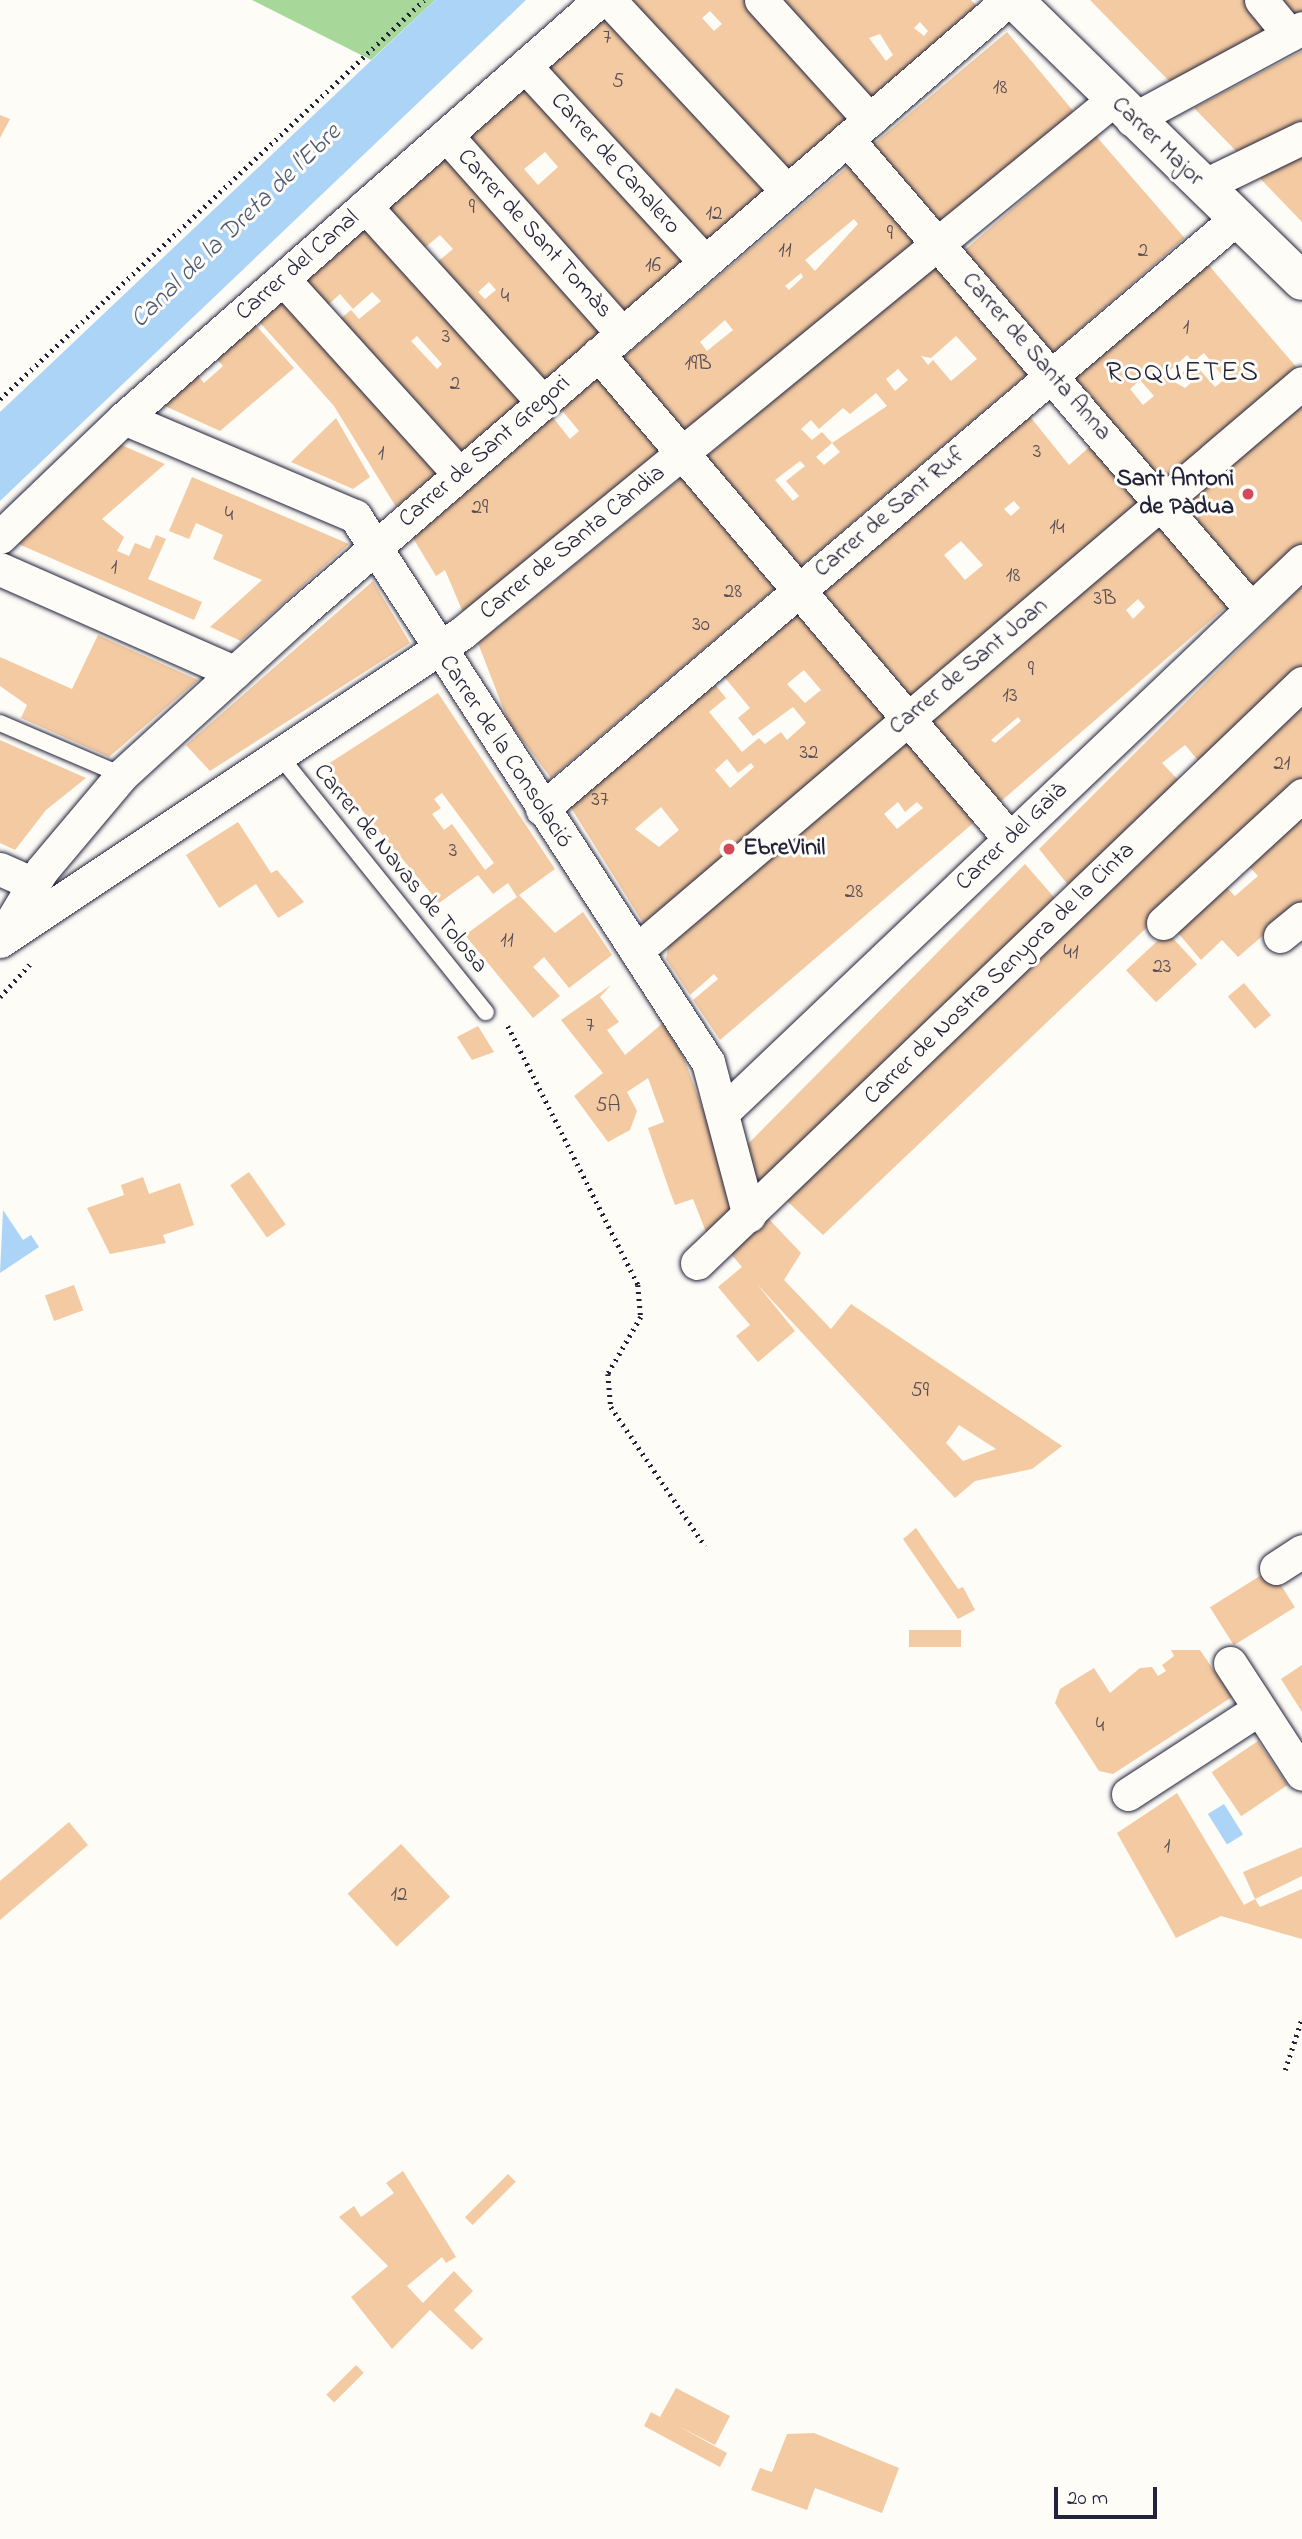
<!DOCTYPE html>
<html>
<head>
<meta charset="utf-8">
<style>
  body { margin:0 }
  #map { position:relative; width:1302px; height:2539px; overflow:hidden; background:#fdfcf7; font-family:"Indie Flower",sans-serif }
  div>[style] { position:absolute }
  .green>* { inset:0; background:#a7d899 }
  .water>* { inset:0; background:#acd4f6; transform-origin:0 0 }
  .building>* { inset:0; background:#f3caa2; transform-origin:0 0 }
  .path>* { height:4.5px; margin-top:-2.25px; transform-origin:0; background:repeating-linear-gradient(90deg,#22223b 0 2px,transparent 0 7px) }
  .roads { filter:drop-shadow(0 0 2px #22223b) drop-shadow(0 0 2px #22223b) }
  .lane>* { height:16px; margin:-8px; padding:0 8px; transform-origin:8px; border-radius:8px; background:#fdfcf7 }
  .street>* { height:33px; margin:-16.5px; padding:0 16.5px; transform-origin:16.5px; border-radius:16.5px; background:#fdfcf7 }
  .secondary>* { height:38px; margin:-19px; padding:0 19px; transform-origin:19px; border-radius:19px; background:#fdfcf7 }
  .dots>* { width:19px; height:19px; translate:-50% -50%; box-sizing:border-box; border:4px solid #fdfcf7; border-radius:50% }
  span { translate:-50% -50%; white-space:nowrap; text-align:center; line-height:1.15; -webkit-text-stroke:6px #fdfcf7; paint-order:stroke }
  .number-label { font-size:21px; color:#564c55 }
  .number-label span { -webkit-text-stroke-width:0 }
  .street-label { font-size:24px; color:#22223b }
  .poi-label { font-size:24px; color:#22223b; font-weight:700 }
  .right { translate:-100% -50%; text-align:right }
  .left { translate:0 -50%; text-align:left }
  .water-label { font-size:26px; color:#4b5773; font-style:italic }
  .quarter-label { font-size:28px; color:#22223b; letter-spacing:2px }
  .scale { position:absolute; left:1054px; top:2487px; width:103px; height:32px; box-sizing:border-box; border:4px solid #22223b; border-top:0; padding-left:9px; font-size:21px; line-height:24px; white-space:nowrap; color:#22223b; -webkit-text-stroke:5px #fdfcf7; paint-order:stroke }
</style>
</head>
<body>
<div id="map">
  <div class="green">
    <div style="clip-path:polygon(252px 0,435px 0,371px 60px)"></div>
  </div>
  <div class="water">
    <div style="clip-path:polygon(435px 0,526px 0,0 501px,0 412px)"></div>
    <div style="clip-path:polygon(3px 1210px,23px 1240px,31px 1235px,39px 1247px,0 1273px)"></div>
    <div style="left:1224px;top:1804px;width:36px;height:19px;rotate:58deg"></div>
  </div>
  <div class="building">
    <div style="clip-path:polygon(evenodd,628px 0,747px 0,858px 119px,792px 175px,628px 0,710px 11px,722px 24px,714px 31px,702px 18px,710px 11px)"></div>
    <div style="clip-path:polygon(evenodd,774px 0,971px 0,981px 10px,873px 105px,774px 0,920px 22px,928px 31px,924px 36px,914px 28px,920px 22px,774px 0,880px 34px,893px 55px,886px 61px,869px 38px,880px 34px)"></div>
    <div style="clip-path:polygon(1090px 0,1246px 0,1271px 31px,1173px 85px)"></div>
    <div style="clip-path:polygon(1278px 0,1302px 0,1302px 14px,1294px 18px)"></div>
    <div style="left:609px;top:10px;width:245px;height:85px;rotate:47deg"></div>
    <div style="left:1007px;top:32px;width:104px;height:177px;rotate:50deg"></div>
    <div style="clip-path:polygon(1302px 51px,1302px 123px,1239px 154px,1194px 108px)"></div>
    <div style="clip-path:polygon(evenodd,530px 80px,694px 259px,627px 314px,465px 137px,530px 80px,545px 152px,558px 167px,538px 185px,524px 169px,545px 152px)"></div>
    <div style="clip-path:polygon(0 115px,10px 119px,0 138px)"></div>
    <div style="left:1096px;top:136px;width:135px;height:175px;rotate:49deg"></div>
    <div style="clip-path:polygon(1302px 148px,1302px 222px,1254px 172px)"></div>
    <div style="clip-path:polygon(evenodd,448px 149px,610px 326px,544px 382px,435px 264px,453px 249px,440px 235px,422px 250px,381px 206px,448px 149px,489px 282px,496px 290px,485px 299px,478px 292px,489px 282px)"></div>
    <div style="clip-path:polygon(evenodd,852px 163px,918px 240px,684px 436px,620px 360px,852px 163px,854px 219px,858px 224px,815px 271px,805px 260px,854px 219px,852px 163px,801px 273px,803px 277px,789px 290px,785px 286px,801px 273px,852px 163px,725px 320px,733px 330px,707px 351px,700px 342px,725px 320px)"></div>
    <div style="clip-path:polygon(evenodd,367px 220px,528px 396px,459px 454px,339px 320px,351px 310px,359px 319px,381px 301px,372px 292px,353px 309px,340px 294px,327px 306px,300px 277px,367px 220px,417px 336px,442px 364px,437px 369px,411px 341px,417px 336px)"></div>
    <div style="clip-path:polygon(evenodd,939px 262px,1032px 370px,799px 568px,705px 458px,939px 262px,956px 336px,977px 359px,951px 381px,933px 360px,928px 365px,921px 356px,931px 358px,956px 336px,939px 262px,898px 369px,908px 380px,895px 391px,886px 379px,898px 369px,939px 262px,876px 393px,887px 406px,832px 443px,840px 452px,824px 465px,816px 457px,832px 443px,822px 432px,812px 440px,801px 429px,811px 420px,819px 429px,843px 408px,850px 414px,876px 393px,939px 262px,800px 461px,805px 466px,786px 481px,799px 496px,793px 501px,775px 480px,800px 461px)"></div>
    <div style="clip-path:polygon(evenodd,1206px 262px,1298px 369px,1163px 484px,1071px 376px,1206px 262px,1204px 353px,1225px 379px,1215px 387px,1194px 363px,1182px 373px,1191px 383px,1185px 388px,1164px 376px,1187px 355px,1193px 362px,1204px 353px,1206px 262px,1140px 380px,1154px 396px,1143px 405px,1130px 389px,1140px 380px)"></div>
    <div style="clip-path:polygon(286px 291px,443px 468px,396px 507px,334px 406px,256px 318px)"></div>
    <div style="clip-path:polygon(252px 321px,294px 368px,220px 431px,165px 406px,195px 372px,204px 383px,223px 366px,214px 356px)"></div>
    <div style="clip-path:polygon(599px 375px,664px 451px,465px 617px,445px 570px,436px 576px,410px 533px,551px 415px,570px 439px,579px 431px,560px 408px)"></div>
    <div style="clip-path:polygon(1302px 401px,1302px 546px,1252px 589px,1181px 505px)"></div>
    <div style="clip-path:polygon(evenodd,1028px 414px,1069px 465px,1095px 442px,1143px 502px,910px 699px,818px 591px,1028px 414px,1014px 501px,1020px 508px,1011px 516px,1004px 509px,1014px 501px,1028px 414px,961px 541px,983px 565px,965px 580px,944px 555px,961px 541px)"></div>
    <div style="clip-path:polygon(336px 418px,370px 477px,353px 489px,291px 462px)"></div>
    <div style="clip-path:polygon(119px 444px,165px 464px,102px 519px,124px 537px,117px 551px,129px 556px,135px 543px,150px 549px,156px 535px,166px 539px,148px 579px,202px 602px,194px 620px,16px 543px)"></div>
    <div style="clip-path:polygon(686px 474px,779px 585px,551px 778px,508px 721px,478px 643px)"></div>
    <div style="clip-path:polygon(192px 477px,349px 544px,241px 641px,210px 627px,262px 580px,213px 559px,223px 535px,196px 523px,189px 539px,169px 531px)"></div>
    <div style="clip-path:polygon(evenodd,1163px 522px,1232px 602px,999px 803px,929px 720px,1163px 522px,1138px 599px,1145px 607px,1133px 619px,1126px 610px,1138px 599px,1163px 522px,1018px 717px,1021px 721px,995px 743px,991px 740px,1018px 717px)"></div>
    <div style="clip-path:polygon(373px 581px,410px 643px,210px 771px,186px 745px)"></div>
    <div style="clip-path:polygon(1302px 586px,1302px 666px,1202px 765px,1185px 745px,1162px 763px,1182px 784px,1073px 891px,1039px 849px)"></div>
    <div style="clip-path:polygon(evenodd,799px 608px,891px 716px,645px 926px,568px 803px,712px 681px,726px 698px,709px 712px,742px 752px,759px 738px,765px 744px,781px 732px,787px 740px,806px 723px,793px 707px,753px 736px,738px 718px,750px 708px,721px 673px,799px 608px,804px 670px,821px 690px,805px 703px,787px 684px,804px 670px,799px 608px,727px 759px,738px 773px,751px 763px,754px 767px,730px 788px,715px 770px,727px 759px,799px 608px,661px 807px,679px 830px,659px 847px,635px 829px,661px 807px)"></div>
    <div style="clip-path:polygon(98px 635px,198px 680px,109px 757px,21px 718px,27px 705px,0 686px,0 657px,72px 689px)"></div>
    <div style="clip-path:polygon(evenodd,438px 693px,555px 869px,519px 895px,555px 933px,583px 912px,612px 955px,569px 988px,544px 957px,533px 967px,560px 996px,533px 1018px,465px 935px,517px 897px,508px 883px,493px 894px,478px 875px,439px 903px,325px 766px,438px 693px,442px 793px,494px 863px,485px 870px,452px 824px,444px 830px,432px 814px,441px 808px,434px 799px,442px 793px)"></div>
    <div style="clip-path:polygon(1302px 699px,1302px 780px,823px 1235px,787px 1201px)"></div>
    <div style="clip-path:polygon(evenodd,909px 738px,978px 819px,720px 1040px,693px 1000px,718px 979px,714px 974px,690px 995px,666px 959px,669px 941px,909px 738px,898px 802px,905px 812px,917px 802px,923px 808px,897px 829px,884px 814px,898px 802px)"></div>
    <div style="clip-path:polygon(0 740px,86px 778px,46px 810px,15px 850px,0 843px)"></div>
    <div style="clip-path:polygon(1302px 807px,1302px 902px,1238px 957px,1222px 940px,1201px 960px,1173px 927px,1221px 882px,1235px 896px,1258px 876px,1244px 861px)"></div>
    <div style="clip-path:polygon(238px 822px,271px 873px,277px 870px,304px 902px,278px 918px,256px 884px,219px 908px,186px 855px)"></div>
    <div style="clip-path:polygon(1025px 864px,1060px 904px,762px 1193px,745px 1147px)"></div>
    <div style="left:1167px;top:932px;width:44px;height:56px;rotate:47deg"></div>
    <div style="left:1244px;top:983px;width:42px;height:21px;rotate:50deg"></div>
    <div style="clip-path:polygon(611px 985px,600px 997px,619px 1022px,607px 1030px,625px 1055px,663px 1023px,683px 1056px,741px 1210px,710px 1242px,693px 1199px,675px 1205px,670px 1192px,648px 1128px,664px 1122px,648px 1078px,627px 1092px,637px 1111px,630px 1130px,608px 1142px,574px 1096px,603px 1073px,561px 1020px)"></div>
    <div style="clip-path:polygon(478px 1026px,494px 1052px,472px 1060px,457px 1037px)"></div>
    <div style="left:249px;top:1172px;width:64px;height:23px;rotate:55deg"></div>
    <div style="clip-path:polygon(143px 1177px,149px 1194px,180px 1183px,194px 1225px,163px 1235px,166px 1243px,110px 1254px,87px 1208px,124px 1195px,121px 1185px)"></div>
    <div style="clip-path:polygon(evenodd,767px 1217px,801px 1253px,784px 1280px,831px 1329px,851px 1304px,1062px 1446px,1032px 1469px,975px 1481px,955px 1498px,757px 1284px,795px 1331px,758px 1362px,736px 1336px,750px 1325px,718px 1287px,742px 1267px,730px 1253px,767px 1217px,959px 1425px,996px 1449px,963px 1461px,946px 1443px,959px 1425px)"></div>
    <div style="left:74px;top:1285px;width:27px;height:31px;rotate:70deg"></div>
    <div style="clip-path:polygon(916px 1528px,958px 1589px,963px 1587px,975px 1610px,958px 1619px,903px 1539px)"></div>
    <div style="left:1271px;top:1569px;width:45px;height:72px;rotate:58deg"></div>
    <div style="left:961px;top:1630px;width:17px;height:52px;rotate:90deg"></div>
    <div style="clip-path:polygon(1171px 1650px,1200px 1650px,1232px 1697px,1113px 1774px,1099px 1771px,1055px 1703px,1060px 1689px,1094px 1668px,1110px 1693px,1140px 1668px,1152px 1667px,1158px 1676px,1166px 1671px,1162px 1665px,1174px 1656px)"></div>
    <div style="clip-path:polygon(1302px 1665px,1302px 1712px,1281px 1679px)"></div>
    <div style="left:1258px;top:1741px;width:53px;height:56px;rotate:56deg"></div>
    <div style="clip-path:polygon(1177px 1793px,1244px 1905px,1255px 1899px,1260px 1907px,1302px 1889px,1302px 1939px,1221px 1916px,1176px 1938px,1117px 1833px)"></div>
    <div style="clip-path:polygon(69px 1822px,88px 1845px,0 1920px,0 1881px)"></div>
    <div style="left:401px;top:1844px;width:72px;height:73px;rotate:47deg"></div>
    <div style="clip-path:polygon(1302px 1847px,1302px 1876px,1255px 1899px,1243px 1872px)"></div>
    <div style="clip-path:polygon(403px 2171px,456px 2257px,446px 2263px,442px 2257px,407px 2286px,423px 2303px,454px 2271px,473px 2291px,454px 2310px,483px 2339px,472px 2350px,430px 2310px,392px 2349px,351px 2297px,388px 2266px,339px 2217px,354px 2206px,361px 2217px,394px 2193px,386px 2183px)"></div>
    <div style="left:508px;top:2174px;width:11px;height:61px;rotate:45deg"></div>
    <div style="left:356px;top:2365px;width:11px;height:42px;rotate:45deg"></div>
    <div style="clip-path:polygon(676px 2388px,730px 2416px,715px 2445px,678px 2426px,727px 2453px,720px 2467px,644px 2426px,651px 2412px,660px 2417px)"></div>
    <div style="clip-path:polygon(814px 2433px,899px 2468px,882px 2513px,815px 2488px,807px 2510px,751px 2490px,760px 2468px,772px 2472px,787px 2434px)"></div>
  </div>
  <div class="path">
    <div style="left:0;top:399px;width:582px;rotate:-43.26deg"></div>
    <div style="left:0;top:997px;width:45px;rotate:-47.7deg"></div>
    <div style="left:508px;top:1026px;width:290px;rotate:63.3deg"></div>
    <div style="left:638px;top:1285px;width:32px;rotate:85deg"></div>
    <div style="left:641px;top:1317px;width:66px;rotate:120.1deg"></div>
    <div style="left:608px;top:1374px;width:33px;rotate:85deg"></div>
    <div style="left:611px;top:1407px;width:168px;rotate:55.9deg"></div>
    <div style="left:1285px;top:2070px;width:55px;rotate:-71.9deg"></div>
  </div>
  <div class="roads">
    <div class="lane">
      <div style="left:0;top:723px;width:133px;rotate:23.1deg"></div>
      <div style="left:279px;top:755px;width:330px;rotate:51.2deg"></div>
    </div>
    <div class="street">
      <div style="left:609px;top:0;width:261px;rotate:47deg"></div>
      <div style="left:761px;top:0;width:162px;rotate:47.8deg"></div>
      <div style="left:1261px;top:0;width:45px;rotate:50.4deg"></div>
      <div style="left:525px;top:66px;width:266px;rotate:47.4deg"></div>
      <div style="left:1132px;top:120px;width:193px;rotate:-28.4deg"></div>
      <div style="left:446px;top:135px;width:265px;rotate:48.4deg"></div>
      <div style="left:847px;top:139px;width:620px;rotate:49.32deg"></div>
      <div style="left:1203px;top:186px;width:110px;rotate:-25.9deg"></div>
      <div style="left:365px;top:206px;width:265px;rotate:47.8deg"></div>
      <div style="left:283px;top:279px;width:263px;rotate:47.9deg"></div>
      <div style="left:598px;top:354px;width:636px;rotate:49.65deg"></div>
      <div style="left:124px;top:418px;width:251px;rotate:23deg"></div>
      <div style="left:355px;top:516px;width:650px;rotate:57.12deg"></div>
      <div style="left:708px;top:1062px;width:159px;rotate:75.1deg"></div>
      <div style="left:0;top:537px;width:172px;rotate:-43.8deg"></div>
      <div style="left:124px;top:418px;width:633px;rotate:-41.29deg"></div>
      <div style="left:0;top:569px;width:256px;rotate:23.8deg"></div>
      <div style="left:542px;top:809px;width:912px;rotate:-40.38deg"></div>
      <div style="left:0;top:869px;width:37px;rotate:24deg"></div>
      <div style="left:1163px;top:923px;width:189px;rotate:-42.6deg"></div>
      <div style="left:4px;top:934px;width:74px;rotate:-59.3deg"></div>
      <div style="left:42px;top:870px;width:124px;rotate:-49.9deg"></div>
      <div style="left:122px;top:775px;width:234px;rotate:-42.4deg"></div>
      <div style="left:295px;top:617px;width:943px;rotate:-40.87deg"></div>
      <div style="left:1280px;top:936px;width:28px;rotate:-39deg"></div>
      <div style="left:0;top:941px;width:555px;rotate:-33.69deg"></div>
      <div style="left:462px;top:633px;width:841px;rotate:-39.31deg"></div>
      <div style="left:636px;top:951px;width:875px;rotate:-40.46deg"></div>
      <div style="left:722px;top:1113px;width:801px;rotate:-43.58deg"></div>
      <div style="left:697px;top:1263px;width:838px;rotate:-43.79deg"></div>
      <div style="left:1276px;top:1568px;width:31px;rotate:-33deg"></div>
      <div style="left:1230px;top:1663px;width:132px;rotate:57deg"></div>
      <div style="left:1128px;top:1794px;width:156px;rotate:-33deg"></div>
    </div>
    <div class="secondary">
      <div style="left:1014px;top:0;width:402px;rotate:44.3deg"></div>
    </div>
  </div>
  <div class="dots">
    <div style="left:1248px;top:494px;background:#d1495b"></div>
    <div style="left:729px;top:849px;background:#d1495b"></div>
  </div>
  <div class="number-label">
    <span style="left:607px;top:38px">7</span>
    <span style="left:618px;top:82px">5</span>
    <span style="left:1000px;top:88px">18</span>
    <span style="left:472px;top:208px">9</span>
    <span style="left:714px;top:214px">12</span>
    <span style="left:890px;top:234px">9</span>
    <span style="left:785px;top:251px">11</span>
    <span style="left:1143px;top:251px">2</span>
    <span style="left:653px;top:266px">16</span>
    <span style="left:505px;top:297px">4</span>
    <span style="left:1186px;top:328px">1</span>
    <span style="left:446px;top:337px">3</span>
    <span style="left:698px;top:364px">19B</span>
    <span style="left:455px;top:384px">2</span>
    <span style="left:1037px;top:452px">3</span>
    <span style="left:381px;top:454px">1</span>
    <span style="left:480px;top:508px">29</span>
    <span style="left:229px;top:515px">4</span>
    <span style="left:1057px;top:528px">14</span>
    <span style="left:114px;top:568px">1</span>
    <span style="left:1013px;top:576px">18</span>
    <span style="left:733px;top:592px">28</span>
    <span style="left:1105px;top:599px">3B</span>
    <span style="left:701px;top:625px">30</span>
    <span style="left:1031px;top:670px">9</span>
    <span style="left:1010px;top:696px">13</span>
    <span style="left:809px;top:753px">32</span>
    <span style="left:1282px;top:764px">21</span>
    <span style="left:600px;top:800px">37</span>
    <span style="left:453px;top:851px">3</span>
    <span style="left:854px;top:892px">28</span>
    <span style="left:507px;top:941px">11</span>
    <span style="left:1071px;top:953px">41</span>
    <span style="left:1162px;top:967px">23</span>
    <span style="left:590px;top:1026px">7</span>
    <span style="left:608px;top:1106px">5A</span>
    <span style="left:920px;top:1391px">59</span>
    <span style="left:1100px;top:1726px">4</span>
    <span style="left:1167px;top:1847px">1</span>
    <span style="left:399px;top:1895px">12</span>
  </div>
  <div class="street-label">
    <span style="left:1157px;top:142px;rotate:44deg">Carrer Major</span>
    <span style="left:615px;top:164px;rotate:48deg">Carrer de Canalero</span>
    <span style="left:534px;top:234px;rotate:48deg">Carrer de Sant Tomàs</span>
    <span style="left:298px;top:266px;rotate:-41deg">Carrer del Canal</span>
    <span style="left:1036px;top:357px;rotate:49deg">Carrer de Santa Anna</span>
    <span style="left:485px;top:452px;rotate:-41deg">Carrer de Sant Gregori</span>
    <span style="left:890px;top:513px;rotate:-40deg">Carrer de Sant Ruf</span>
    <span style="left:573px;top:543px;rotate:-39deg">Carrer de Santa Càndia</span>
    <span style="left:969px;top:667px;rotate:-40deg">Carrer de Sant Joan</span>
    <span style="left:505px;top:752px;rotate:57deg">Carrer de la Consolació</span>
    <span style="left:1012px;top:837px;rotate:-44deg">Carrer del Gaià</span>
    <span style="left:400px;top:869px;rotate:51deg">Carrer de Navas de Tolosa</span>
    <span style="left:1000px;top:974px;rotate:-44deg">Carrer de Nostra Senyora de la Cinta</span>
  </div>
  <div class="poi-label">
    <span class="right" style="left:1234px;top:494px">Sant Antoni<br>de Pàdua</span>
    <span class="left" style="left:743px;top:849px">EbreVinil</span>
  </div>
  <div class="water-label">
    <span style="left:237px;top:227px;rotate:-44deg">Canal de la Dreta de l'Ebre</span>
  </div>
  <div class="quarter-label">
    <span style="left:1183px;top:374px">ROQUETES</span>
  </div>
  <div class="scale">20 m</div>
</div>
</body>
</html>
